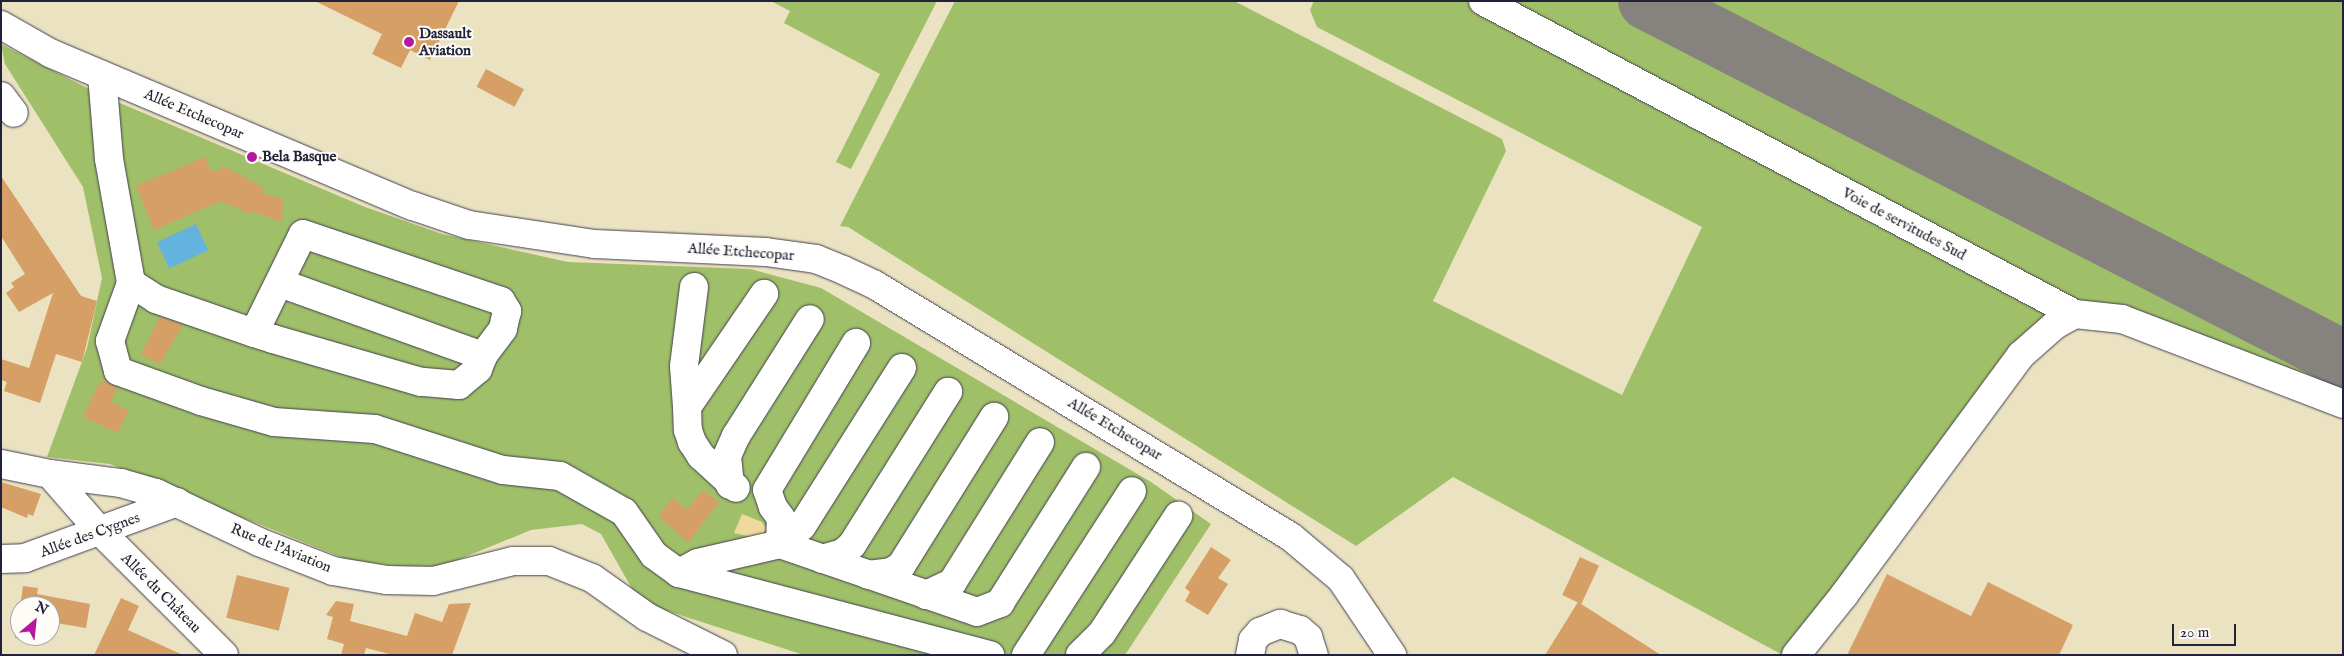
<!DOCTYPE html>
<html>
<head>
<meta charset="utf-8">
<style>
  body { margin:0 }
  #map { position:relative; width:2344px; height:656px; overflow:hidden; background:#ebe2c1; font-family:"IM FELL English",serif }
  div>[style] { position:absolute }
  .green>* { inset:0; background:#9fbf68 }
  .sand>* { inset:0; background:#eeda9e }
  .water>* { inset:0; background:#64b2de; transform-origin:0 0 }
  .taxiway>* { height:58px; margin:-29px; padding:0 29px; transform-origin:29px; border-radius:29px; background:#86827e }
  .building>* { inset:0; background:#d59f65; transform-origin:0 0 }
  .roads { filter:drop-shadow(0 0 1px #403f4f) drop-shadow(0 0 1px #403f4f) }
  .minor>* { height:28px; margin:-14px; padding:0 14px; transform-origin:14px; border-radius:14px; background:#fff }
  .dots>* { width:14px; height:14px; translate:-50% -50%; box-sizing:border-box; border:2px solid #fdfcf7; border-radius:50% }
  span { translate:-50% -50%; white-space:nowrap; text-align:center; line-height:1.15; -webkit-text-stroke:4px #fdfcf7; paint-order:stroke }
  .poi-label { font-size:15px; color:#22223b; font-weight:700 }
  .left { translate:0 -50%; text-align:left }
  .street-label { font-size:15px; color:#22223b }
  .frame { position:absolute; inset:0; border:2px solid #22223b; pointer-events:none }
  .north { position:absolute; left:10px; top:596px; width:50px; height:50px; box-sizing:border-box; background:#fdfcf7; border:1px solid #a5a5ac; border-radius:50%; rotate:28deg; font-size:14px; font-weight:700; line-height:20px; text-align:center; color:#22223b }
  .north::after { content:''; display:block; margin:auto; width:18px; height:22px; background:#b5179e; clip-path:polygon(50% 0,100% 100%,50% 72%,0 100%) }
  .scale { position:absolute; left:2172px; top:624px; width:64px; height:22px; box-sizing:border-box; border:2px solid #22223b; border-top:0; padding-left:6px; font-size:15px; line-height:18px; white-space:nowrap; color:#22223b; -webkit-text-stroke:4px #fdfcf7; paint-order:stroke }
</style>
</head>
<body>
<div id="map">
  <div class="green">
    <div style="clip-path:polygon(771px 1px,937px 1px,851px 169px,836px 162px,880px 74px,784px 23px,790px 11px)"></div>
    <div style="clip-path:polygon(955px 1px,1234px 1px,1502px 139px,1506px 151px,1433px 301px,1622px 395px,1702px 227px,1317px 27px,1310px 10px,1314px 1px,1471px 1px,2051px 312px,1783px 655px,1453px 477px,1356px 546px,848px 227px,840px 226px)"></div>
    <div style="clip-path:polygon(1493px 1px,1622px 1px,2343px 372px,2343px 399px,2085px 309px)"></div>
    <div style="clip-path:polygon(1672px 1px,2343px 1px,2343px 347px)"></div>
    <div style="clip-path:polygon(1px 44px,101px 95px,365px 207px,442px 234px,568px 262px,750px 269px,821px 288px,1151px 482px,1211px 524px,1125px 655px,804px 655px,655px 607px,635px 594px,601px 534px,582px 524px,531px 530px,443px 566px,396px 566px,348px 560px,110px 464px,47px 457px,87px 348px,102px 278px,83px 187px,5px 64px)"></div>
  </div>
  <div class="sand">
    <div style="clip-path:polygon(742px 514px,762px 522px,766px 528px,762px 539px,734px 533px)"></div>
  </div>
  <div class="water">
    <div style="left:196px;top:224px;width:29px;height:43px;rotate:65deg"></div>
  </div>
  <div class="taxiway">
    <div style="left:1647px;top:1px;width:783px;rotate:27.22deg"></div>
  </div>
  <div class="building">
    <div style="clip-path:polygon(315px 1px,459px 1px,430px 60px,410px 50px,401px 68px,372px 54px,382px 34px)"></div>
    <div style="left:486px;top:69px;width:43px;height:20px;rotate:28deg"></div>
    <div style="clip-path:polygon(205px 157px,212px 172px,225px 167px,264px 188px,262px 193px,283px 199px,282px 222px,253px 211px,252px 215px,221px 201px,154px 230px,136px 186px)"></div>
    <div style="clip-path:polygon(1px 176px,81px 296px,97px 301px,82px 362px,56px 354px,40px 403px,4px 391px,7px 382px,1px 380px,1px 359px,29px 368px,53px 293px,19px 312px,6px 293px,14px 287px,11px 283px,25px 274px,1px 236px)"></div>
    <div style="clip-path:polygon(160px 317px,183px 325px,160px 364px,141px 355px)"></div>
    <div style="clip-path:polygon(101px 380px,117px 387px,111px 402px,129px 410px,118px 433px,83px 417px)"></div>
    <div style="clip-path:polygon(1px 482px,41px 494px,33px 516px,28px 514px,27px 518px,1px 507px)"></div>
    <div style="clip-path:polygon(703px 490px,719px 502px,688px 543px,659px 516px,672px 498px,687px 510px)"></div>
    <div style="clip-path:polygon(1211px 547px,1231px 560px,1218px 578px,1228px 584px,1208px 615px,1185px 601px,1190px 592px,1185px 588px)"></div>
    <div style="left:1580px;top:557px;width:21px;height:42px;rotate:25deg"></div>
    <div style="clip-path:polygon(1887px 574px,1971px 616px,1988px 582px,2073px 625px,2059px 655px,1847px 655px)"></div>
    <div style="left:237px;top:575px;width:54px;height:44px;rotate:14deg"></div>
    <div style="clip-path:polygon(23px 586px,38px 588px,37px 594px,90px 604px,86px 628px,50px 622px,50px 606px,20px 606px)"></div>
    <div style="clip-path:polygon(121px 598px,139px 606px,128px 630px,183px 655px,94px 655px)"></div>
    <div style="clip-path:polygon(336px 601px,354px 604px,350px 621px,407px 636px,415px 613px,442px 622px,449px 604px,471px 603px,452px 655px,393px 655px,366px 648px,364px 655px,341px 655px,344px 644px,327px 639px,333px 617px,326px 615px)"></div>
    <div style="clip-path:polygon(1578px 602px,1661px 655px,1545px 655px)"></div>
    <div style="clip-path:polygon(20px 606px,20px 636px,32px 636px,31px 641px,15px 638px)"></div>
  </div>
  <div class="roads">
    <div class="minor">
      <div style="left:1483px;top:1px;width:670px;rotate:27.87deg"></div>
      <div style="left:2075px;top:314px;width:47px;rotate:6.1deg"></div>
      <div style="left:2122px;top:319px;width:237px;rotate:21deg"></div>
      <div style="left:1px;top:25px;width:56px;rotate:29.7deg"></div>
      <div style="left:50px;top:53px;width:394px;rotate:22.9deg"></div>
      <div style="left:413px;top:206px;width:59px;rotate:18.7deg"></div>
      <div style="left:469px;top:225px;width:127px;rotate:8.6deg"></div>
      <div style="left:595px;top:244px;width:171px;rotate:2.7deg"></div>
      <div style="left:766px;top:252px;width:50px;rotate:8deg"></div>
      <div style="left:816px;top:259px;width:29px;rotate:22deg"></div>
      <div style="left:843px;top:270px;width:35px;rotate:25deg"></div>
      <div style="left:875px;top:285px;width:486px;rotate:31.2deg"></div>
      <div style="left:1291px;top:537px;width:65px;rotate:40deg"></div>
      <div style="left:1341px;top:579px;width:92px;rotate:56.1deg"></div>
      <div style="left:102px;top:75px;width:84px;rotate:85.2deg"></div>
      <div style="left:109px;top:159px;width:126px;rotate:79.9deg"></div>
      <div style="left:1px;top:96px;width:21px;rotate:53deg"></div>
      <div style="left:280px;top:283px;width:216px;rotate:19.8deg"></div>
      <div style="left:694px;top:287px;width:80px;rotate:97.2deg"></div>
      <div style="left:684px;top:366px;width:41px;rotate:85.8deg"></div>
      <div style="left:687px;top:407px;width:137px;rotate:-55.7deg"></div>
      <div style="left:254px;top:333px;width:110px;rotate:-63.7deg"></div>
      <div style="left:303px;top:234px;width:209px;rotate:18.7deg"></div>
      <div style="left:501px;top:301px;width:12px;rotate:59deg"></div>
      <div style="left:507px;top:311px;width:18px;rotate:103deg"></div>
      <div style="left:503px;top:329px;width:34px;rotate:127deg"></div>
      <div style="left:483px;top:356px;width:14px;rotate:111deg"></div>
      <div style="left:478px;top:369px;width:25px;rotate:140deg"></div>
      <div style="left:459px;top:385px;width:38px;rotate:-175deg"></div>
      <div style="left:421px;top:382px;width:154px;rotate:-163.8deg"></div>
      <div style="left:273px;top:339px;width:20px;rotate:-162deg"></div>
      <div style="left:254px;top:333px;width:104px;rotate:-160.9deg"></div>
      <div style="left:156px;top:299px;width:30px;rotate:-147deg"></div>
      <div style="left:131px;top:283px;width:62px;rotate:109.9deg"></div>
      <div style="left:110px;top:341px;width:31px;rotate:75deg"></div>
      <div style="left:118px;top:371px;width:88px;rotate:19.9deg"></div>
      <div style="left:201px;top:401px;width:76px;rotate:16deg"></div>
      <div style="left:274px;top:422px;width:101px;rotate:4deg"></div>
      <div style="left:375px;top:429px;width:134px;rotate:17.8deg"></div>
      <div style="left:503px;top:470px;width:57px;rotate:6deg"></div>
      <div style="left:560px;top:476px;width:73px;rotate:29.4deg"></div>
      <div style="left:624px;top:512px;width:52px;rotate:55.1deg"></div>
      <div style="left:654px;top:555px;width:31px;rotate:36deg"></div>
      <div style="left:679px;top:573px;width:21px;rotate:-28deg"></div>
      <div style="left:698px;top:563px;width:84px;rotate:-13deg"></div>
      <div style="left:780px;top:544px;width:208px;rotate:19deg"></div>
      <div style="left:977px;top:612px;width:25px;rotate:-21deg"></div>
      <div style="left:1000px;top:603px;width:161px;rotate:-57.7deg"></div>
      <div style="left:687px;top:407px;width:23px;rotate:88deg"></div>
      <div style="left:688px;top:430px;width:13px;rotate:72deg"></div>
      <div style="left:692px;top:442px;width:17px;rotate:57deg"></div>
      <div style="left:701px;top:456px;width:47px;rotate:42.4deg"></div>
      <div style="left:1px;top:464px;width:50px;rotate:11.5deg"></div>
      <div style="left:50px;top:474px;width:72px;rotate:7.2deg"></div>
      <div style="left:121px;top:483px;width:36px;rotate:16deg"></div>
      <div style="left:156px;top:493px;width:114px;rotate:25.4deg"></div>
      <div style="left:259px;top:542px;width:79px;rotate:21.4deg"></div>
      <div style="left:333px;top:571px;width:55px;rotate:9.5deg"></div>
      <div style="left:387px;top:580px;width:46px;rotate:1.2deg"></div>
      <div style="left:433px;top:581px;width:82px;rotate:-14deg"></div>
      <div style="left:513px;top:561px;width:36px"></div>
      <div style="left:549px;top:561px;width:46px;rotate:21.6deg"></div>
      <div style="left:592px;top:578px;width:67px;rotate:35.3deg"></div>
      <div style="left:647px;top:617px;width:85px;rotate:26.6deg"></div>
      <div style="left:50px;top:474px;width:73px;rotate:48.9deg"></div>
      <div style="left:98px;top:529px;width:178px;rotate:45deg"></div>
      <div style="left:730px;top:485px;width:29px;rotate:-96deg"></div>
      <div style="left:727px;top:456px;width:22px;rotate:-66deg"></div>
      <div style="left:736px;top:436px;width:138px;rotate:-57.7deg"></div>
      <div style="left:780px;top:544px;width:26px;rotate:-88deg"></div>
      <div style="left:781px;top:518px;width:14px;rotate:-126deg"></div>
      <div style="left:773px;top:507px;width:18px;rotate:-109deg"></div>
      <div style="left:767px;top:490px;width:172px;rotate:-58.8deg"></div>
      <div style="left:780px;top:544px;width:28px;rotate:-39deg"></div>
      <div style="left:802px;top:526px;width:187px;rotate:-57.7deg"></div>
      <div style="left:1px;top:559px;width:24px;rotate:-2deg"></div>
      <div style="left:25px;top:558px;width:162px;rotate:-20.2deg"></div>
      <div style="left:822px;top:559px;width:22px;rotate:-16deg"></div>
      <div style="left:843px;top:553px;width:12px;rotate:-42deg"></div>
      <div style="left:852px;top:545px;width:181px;rotate:-57.9deg"></div>
      <div style="left:679px;top:573px;width:322px;rotate:14.8deg"></div>
      <div style="left:868px;top:575px;width:23px;rotate:-7deg"></div>
      <div style="left:891px;top:572px;width:12px;rotate:-31deg"></div>
      <div style="left:901px;top:566px;width:176px;rotate:-58deg"></div>
      <div style="left:926px;top:595px;width:29px;rotate:-25deg"></div>
      <div style="left:952px;top:583px;width:166px;rotate:-58deg"></div>
      <div style="left:1026px;top:655px;width:195px;rotate:-57.1deg"></div>
      <div style="left:1080px;top:655px;width:31px;rotate:-45deg"></div>
      <div style="left:1102px;top:633px;width:140px;rotate:-57deg"></div>
      <div style="left:1250px;top:655px;width:15px;rotate:-79deg"></div>
      <div style="left:1253px;top:640px;width:11px;rotate:-49deg"></div>
      <div style="left:1260px;top:632px;width:22px;rotate:-22deg"></div>
      <div style="left:1280px;top:624px;width:21px;rotate:17deg"></div>
      <div style="left:1300px;top:630px;width:11px;rotate:41deg"></div>
      <div style="left:1308px;top:637px;width:19px;rotate:72deg"></div>
      <div style="left:1796px;top:655px;width:77px;rotate:-51.3deg"></div>
      <div style="left:1844px;top:595px;width:298px;rotate:-53.6deg"></div>
      <div style="left:2021px;top:355px;width:45px;rotate:-41.4deg"></div>
      <div style="left:2055px;top:325px;width:23px;rotate:-29deg"></div>
    </div>
  </div>
  <div class="dots">
    <div style="left:409px;top:42px;background:#b5179e"></div>
    <div style="left:252px;top:157px;background:#b5179e"></div>
  </div>
  <div class="poi-label">
    <span class="left" style="left:419px;top:42px">Dassault<br>Aviation</span>
    <span class="left" style="left:262px;top:157px">Bela Basque</span>
  </div>
  <div class="street-label">
    <span style="left:194px;top:114px;rotate:23deg">Allée Etchecopar</span>
    <span style="left:1904px;top:224px;rotate:28deg">Voie de servitudes Sud</span>
    <span style="left:741px;top:252px;rotate:4deg">Allée Etchecopar</span>
    <span style="left:1115px;top:429px;rotate:31deg">Allée Etchecopar</span>
    <span style="left:90px;top:535px;rotate:-20deg">Allée des Cygnes</span>
    <span style="left:281px;top:548px;rotate:22deg">Rue de l'Aviation</span>
    <span style="left:161px;top:593px;rotate:45deg">Allée du Château</span>
  </div>
  <div class="frame"></div>
  <div class="north">N</div>
  <div class="scale">20 m</div>
</div>
</body>
</html>
